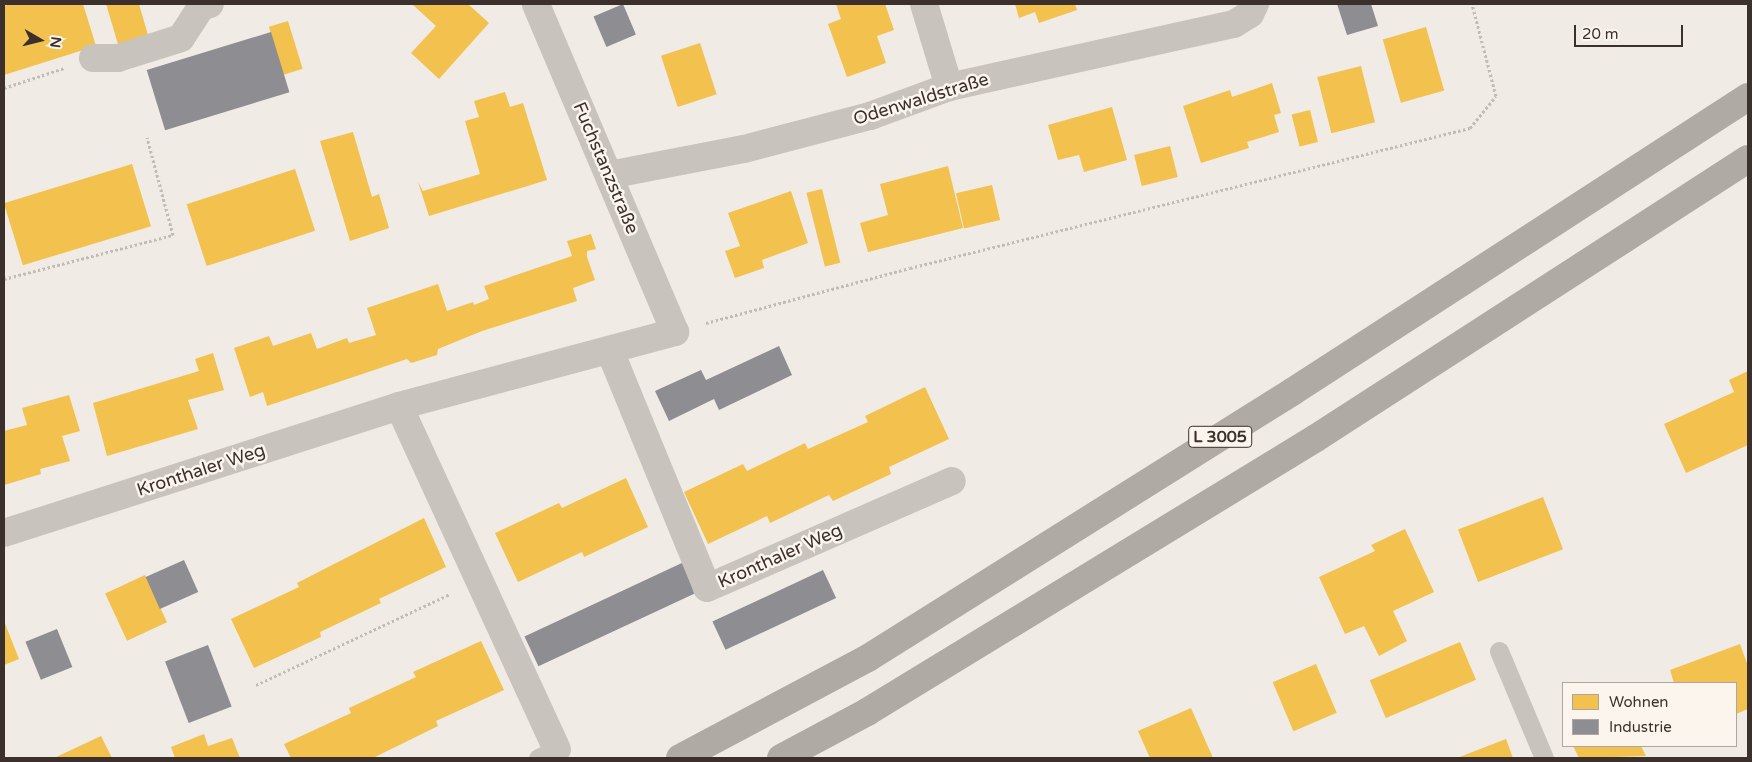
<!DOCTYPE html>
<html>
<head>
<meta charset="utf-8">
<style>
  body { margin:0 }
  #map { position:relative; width:1752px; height:762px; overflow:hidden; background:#f0ebe5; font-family:"Varela Round",sans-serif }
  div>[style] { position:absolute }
  .homes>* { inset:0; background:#f2c14e; transform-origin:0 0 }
  .industry>* { inset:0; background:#8d8d92; transform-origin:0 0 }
  .path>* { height:3px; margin-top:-1.5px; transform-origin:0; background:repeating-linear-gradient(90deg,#c2bbb6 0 2.5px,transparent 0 5px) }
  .lane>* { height:19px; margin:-9.5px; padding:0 9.5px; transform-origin:9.5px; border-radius:9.5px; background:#c9c3be }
  .street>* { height:28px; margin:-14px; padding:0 14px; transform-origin:14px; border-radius:14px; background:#c9c3be }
  .highway>* { height:28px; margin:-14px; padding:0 14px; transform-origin:14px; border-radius:14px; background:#afaaa4 }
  span { translate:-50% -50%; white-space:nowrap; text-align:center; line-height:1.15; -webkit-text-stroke:5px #fbf5ee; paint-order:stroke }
  .shield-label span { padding:1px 4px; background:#fbf5ee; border:1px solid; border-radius:4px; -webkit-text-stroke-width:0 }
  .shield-label { font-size:16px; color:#3b302b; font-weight:700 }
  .street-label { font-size:18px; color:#3b302b }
  .frame { position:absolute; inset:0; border:5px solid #3b302b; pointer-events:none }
  .legend { position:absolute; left:1562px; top:682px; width:175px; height:65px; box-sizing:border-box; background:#fbf5ee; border:1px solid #aea6a0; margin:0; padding:6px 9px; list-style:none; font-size:15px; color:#3b302b }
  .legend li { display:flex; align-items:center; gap:10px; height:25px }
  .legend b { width:25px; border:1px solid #aea6a0 }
  .north { position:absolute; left:15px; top:15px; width:50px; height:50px; -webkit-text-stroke:4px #fbf5ee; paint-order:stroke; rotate:98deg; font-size:14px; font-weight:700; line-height:20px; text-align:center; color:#3b302b }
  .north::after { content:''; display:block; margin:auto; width:18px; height:22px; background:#3b302b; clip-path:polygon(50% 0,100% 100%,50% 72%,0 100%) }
  .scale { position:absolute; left:1574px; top:25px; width:109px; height:22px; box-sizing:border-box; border:2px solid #3b302b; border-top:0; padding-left:6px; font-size:15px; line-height:18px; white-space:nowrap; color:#3b302b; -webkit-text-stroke:4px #fbf5ee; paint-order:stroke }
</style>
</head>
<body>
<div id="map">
  <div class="homes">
    <div style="clip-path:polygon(12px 4px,83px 4px,96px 46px,4px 75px,4px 6px)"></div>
    <div style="clip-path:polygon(106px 4px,139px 4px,148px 35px,118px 44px)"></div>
    <div style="clip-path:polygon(412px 4px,468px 4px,489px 23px,439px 79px,411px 53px,436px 26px)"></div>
    <div style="clip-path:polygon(836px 4px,885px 4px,894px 30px,877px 36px,886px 63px,847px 77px,828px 24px,841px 19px)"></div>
    <div style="clip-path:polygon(1015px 4px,1075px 4px,1077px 10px,1039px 23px,1035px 12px,1019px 18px)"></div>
    <div style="left:288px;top:21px;width:50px;height:20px;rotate:73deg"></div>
    <div style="left:1426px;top:27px;width:66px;height:45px;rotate:74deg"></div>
    <div style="left:700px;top:43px;width:54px;height:41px;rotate:72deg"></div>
    <div style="left:1361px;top:66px;width:58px;height:45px;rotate:76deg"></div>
    <div style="clip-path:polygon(1272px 83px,1281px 113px,1274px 115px,1279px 132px,1247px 142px,1249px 148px,1201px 163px,1183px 106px,1230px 90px,1232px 97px)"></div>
    <div style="clip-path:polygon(505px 92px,510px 107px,523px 103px,547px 180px,429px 216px,418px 182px,423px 191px,480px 174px,465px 121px,479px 117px,474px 101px)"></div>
    <div style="clip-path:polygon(1112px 107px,1127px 160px,1084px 172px,1079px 155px,1058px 160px,1048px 125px)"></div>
    <div style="left:1310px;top:110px;width:33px;height:19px;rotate:76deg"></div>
    <div style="clip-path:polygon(353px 132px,372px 197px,379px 194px,389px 228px,350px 241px,320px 141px)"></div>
    <div style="left:1170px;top:146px;width:32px;height:37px;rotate:76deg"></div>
    <div style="left:132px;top:164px;width:65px;height:134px;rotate:73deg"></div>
    <div style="clip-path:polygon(948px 166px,963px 228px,868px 252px,860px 223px,888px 215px,880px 184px)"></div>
    <div style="left:295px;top:169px;width:65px;height:114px;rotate:72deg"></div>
    <div style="left:992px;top:185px;width:36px;height:37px;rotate:77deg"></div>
    <div style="left:822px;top:189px;width:76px;height:16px;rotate:76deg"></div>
    <div style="clip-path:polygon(791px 191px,808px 243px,762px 260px,764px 268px,735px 278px,725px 251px,740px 246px,728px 213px)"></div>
    <div style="clip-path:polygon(591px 234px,596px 249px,587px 251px,587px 257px,595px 280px,573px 288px,577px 301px,482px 331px,438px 349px,437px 355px,411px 363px,407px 359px,267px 406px,263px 392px,250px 397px,234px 348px,269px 336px,273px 346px,311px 333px,317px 349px,347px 338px,349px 343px,376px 335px,367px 308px,438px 284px,447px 311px,473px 302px,474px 305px,489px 299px,484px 286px,572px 256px,567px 241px)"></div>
    <div style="clip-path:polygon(213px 353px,224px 390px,188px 400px,198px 429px,107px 456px,93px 403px,199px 371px,195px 359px)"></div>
    <div style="clip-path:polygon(1748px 371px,1748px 445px,1686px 473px,1664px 424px,1734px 392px,1729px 380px)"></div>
    <div style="clip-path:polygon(925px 387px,949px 439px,889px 467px,891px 474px,833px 501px,829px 495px,770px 523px,767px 516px,708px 544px,684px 492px,743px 464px,747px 471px,805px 443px,808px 449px,868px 422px,865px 416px)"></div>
    <div style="clip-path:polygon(69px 395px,80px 431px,62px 436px,70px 461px,40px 469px,41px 474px,4px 485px,4px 431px,27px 425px,22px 408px)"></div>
    <div style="clip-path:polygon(626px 478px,648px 527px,584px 557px,582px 552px,518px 582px,495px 533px,559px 503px,562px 508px)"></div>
    <div style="left:1543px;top:497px;width:56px;height:91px;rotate:69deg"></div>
    <div style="clip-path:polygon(424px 518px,446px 567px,379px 599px,381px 603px,320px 632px,321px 637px,254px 668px,231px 619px,299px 587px,297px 583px)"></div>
    <div style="clip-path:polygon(1405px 529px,1434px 592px,1393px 611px,1407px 641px,1379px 656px,1364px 626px,1345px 634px,1319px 577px,1375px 551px,1371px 545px)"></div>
    <div style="left:145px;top:575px;width:52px;height:44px;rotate:65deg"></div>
    <div style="clip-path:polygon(4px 621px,19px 659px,4px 665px)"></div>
    <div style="clip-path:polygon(481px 641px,504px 690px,436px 721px,438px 726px,373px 758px,291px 758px,284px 744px,351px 713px,349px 708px,416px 677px,413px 672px)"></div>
    <div style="left:1460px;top:642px;width:41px;height:98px;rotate:67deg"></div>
    <div style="clip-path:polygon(1740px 644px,1748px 666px,1748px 709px,1736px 714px,1736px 683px,1674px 683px,1670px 670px)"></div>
    <div style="left:1316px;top:664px;width:53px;height:47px;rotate:67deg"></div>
    <div style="clip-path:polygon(1191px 708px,1213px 758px,1150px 758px,1138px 731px)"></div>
    <div style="clip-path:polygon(204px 734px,208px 746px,232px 738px,240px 758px,175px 758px,171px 747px)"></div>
    <div style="clip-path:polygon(101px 736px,112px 758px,54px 758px)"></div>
    <div style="clip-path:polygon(1506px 739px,1513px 758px,1457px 758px)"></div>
    <div style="clip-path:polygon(1573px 746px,1641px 746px,1646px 756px,1579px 758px)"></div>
  </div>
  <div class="industry">
    <div style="left:623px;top:4px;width:33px;height:32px;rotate:67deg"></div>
    <div style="clip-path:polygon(1337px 4px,1371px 4px,1378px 26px,1347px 35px)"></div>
    <div style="left:271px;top:32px;width:63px;height:130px;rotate:73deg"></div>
    <div style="clip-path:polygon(779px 346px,792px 375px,719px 410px,714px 399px,669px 421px,655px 391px,701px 370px,706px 380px)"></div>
    <div style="left:184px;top:560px;width:35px;height:42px;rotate:66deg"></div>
    <div style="left:684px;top:562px;width:33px;height:176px;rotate:65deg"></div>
    <div style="left:823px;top:570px;width:31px;height:122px;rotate:65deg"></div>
    <div style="left:57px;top:629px;width:41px;height:34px;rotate:68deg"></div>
    <div style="left:208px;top:645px;width:66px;height:46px;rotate:69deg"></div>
  </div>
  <div class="path">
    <div style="left:4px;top:88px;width:63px;rotate:-18.4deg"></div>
    <div style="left:4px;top:279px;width:175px;rotate:-14.6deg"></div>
    <div style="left:173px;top:235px;width:101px;rotate:-104.9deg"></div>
    <div style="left:706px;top:323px;width:211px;rotate:-15.1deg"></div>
    <div style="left:910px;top:268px;width:577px;rotate:-14.04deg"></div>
    <div style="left:1470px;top:128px;width:41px;rotate:-50.9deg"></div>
    <div style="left:1496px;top:96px;width:95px;rotate:-104.6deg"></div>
    <div style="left:256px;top:685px;width:214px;rotate:-25.1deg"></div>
  </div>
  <div class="lane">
    <div style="left:1499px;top:651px;width:116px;rotate:67.2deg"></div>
    <div style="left:538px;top:758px;width:21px;rotate:-25deg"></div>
  </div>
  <div class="street">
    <div style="left:924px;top:4px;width:87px;rotate:73.2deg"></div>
    <div style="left:93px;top:58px;width:25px"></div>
    <div style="left:118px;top:58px;width:66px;rotate:-17.6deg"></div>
    <div style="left:181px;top:38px;width:38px;rotate:-57deg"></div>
    <div style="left:202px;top:6px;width:8px;rotate:-14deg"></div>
    <div style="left:609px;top:175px;width:137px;rotate:-10.9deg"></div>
    <div style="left:744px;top:149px;width:130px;rotate:-14.7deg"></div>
    <div style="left:870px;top:116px;width:84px;rotate:-20.2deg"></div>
    <div style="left:949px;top:87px;width:292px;rotate:-12.5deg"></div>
    <div style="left:1234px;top:24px;width:19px;rotate:-32deg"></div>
    <div style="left:1250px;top:14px;width:11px;rotate:-63deg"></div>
    <div style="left:610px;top:351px;width:256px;rotate:67.7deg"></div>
    <div style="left:707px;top:588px;width:267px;rotate:-23.6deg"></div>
    <div style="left:399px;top:406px;width:378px;rotate:65.3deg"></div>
    <div style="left:4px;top:533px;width:415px;rotate:-17.8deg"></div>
    <div style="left:399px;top:406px;width:286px;rotate:-15deg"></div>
    <div style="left:675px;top:332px;width:356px;rotate:-113deg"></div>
  </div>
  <div class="highway">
    <div style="left:680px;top:758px;width:213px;rotate:-28deg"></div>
    <div style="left:868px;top:658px;width:501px;rotate:-32.1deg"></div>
    <div style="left:1292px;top:392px;width:543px;rotate:-32.9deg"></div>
    <div style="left:781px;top:758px;width:98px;rotate:-28.1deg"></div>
    <div style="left:867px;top:712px;width:526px;rotate:-31.39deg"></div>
    <div style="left:1316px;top:438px;width:514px;rotate:-32.86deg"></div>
  </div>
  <div class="shield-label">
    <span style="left:1220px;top:437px">L 3005</span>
  </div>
  <div class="street-label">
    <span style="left:921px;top:99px;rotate:-17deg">Odenwaldstraße</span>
    <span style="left:606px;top:168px;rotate:67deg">Fuchstanzstraße</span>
    <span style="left:201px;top:470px;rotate:-18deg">Kronthaler Weg</span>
    <span style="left:780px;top:556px;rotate:-24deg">Kronthaler Weg</span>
  </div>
  <div class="frame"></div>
  <ul class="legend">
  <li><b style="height:14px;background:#f2c14e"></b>Wohnen</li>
  <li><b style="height:14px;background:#8d8d92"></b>Industrie</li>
  </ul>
  <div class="north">N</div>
  <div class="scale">20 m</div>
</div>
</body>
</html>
